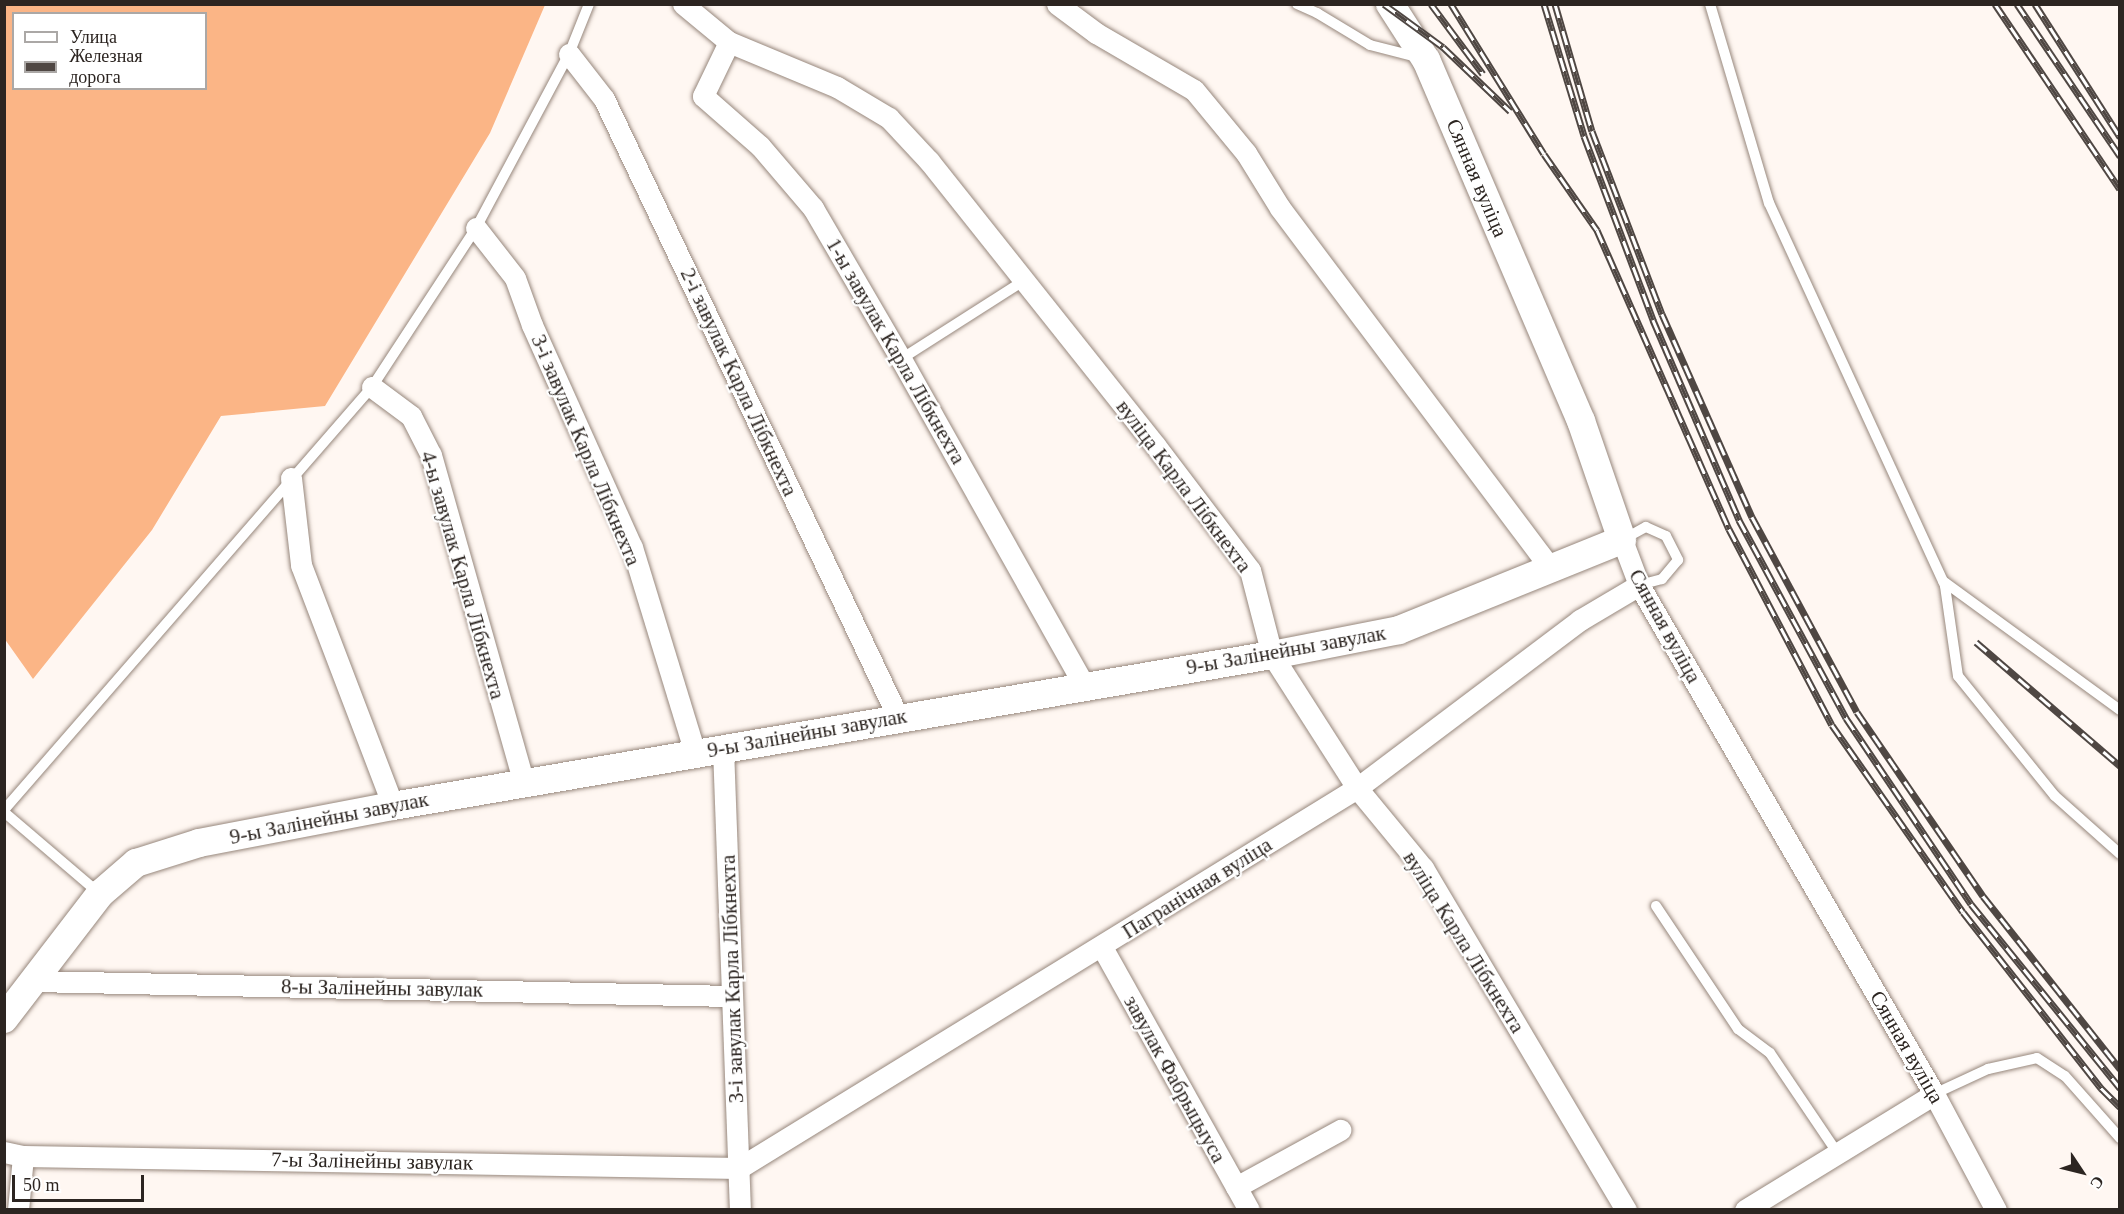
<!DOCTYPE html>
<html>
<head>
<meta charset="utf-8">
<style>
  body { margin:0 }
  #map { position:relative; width:2124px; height:1214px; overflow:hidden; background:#fff7f2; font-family:"Times New Roman",serif }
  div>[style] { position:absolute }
  .forest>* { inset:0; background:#fbb586 }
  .roads { filter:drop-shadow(0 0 2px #97877c) drop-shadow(0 0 2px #97877c) }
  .lane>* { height:10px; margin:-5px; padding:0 5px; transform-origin:5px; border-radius:5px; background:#fff }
  .street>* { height:21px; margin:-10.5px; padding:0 10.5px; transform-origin:10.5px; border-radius:10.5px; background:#fff }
  .secondary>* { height:28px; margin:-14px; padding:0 14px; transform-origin:14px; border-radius:14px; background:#fff }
  .rail>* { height:7px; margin-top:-3.5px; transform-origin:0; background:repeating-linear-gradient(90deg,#fff 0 14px,#4f4743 0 28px); box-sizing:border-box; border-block:2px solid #4f4743 }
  span { translate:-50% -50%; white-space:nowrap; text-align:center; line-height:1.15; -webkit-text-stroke:4.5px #fff; paint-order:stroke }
  .street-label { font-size:21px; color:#2c2521 }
  .frame { position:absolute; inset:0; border:6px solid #2c2521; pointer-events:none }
  .legend { position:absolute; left:12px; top:12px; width:195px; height:78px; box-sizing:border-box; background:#fff; border:2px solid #aba8a6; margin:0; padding:8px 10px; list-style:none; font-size:18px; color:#2c2521 }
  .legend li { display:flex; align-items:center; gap:12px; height:30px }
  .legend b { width:30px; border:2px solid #aba8a6 }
  .north { position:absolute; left:2052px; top:1142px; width:60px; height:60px; -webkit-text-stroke:4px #fff; paint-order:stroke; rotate:125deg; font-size:16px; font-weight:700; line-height:24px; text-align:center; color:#2c2521 }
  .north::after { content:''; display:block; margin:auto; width:21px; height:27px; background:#2c2521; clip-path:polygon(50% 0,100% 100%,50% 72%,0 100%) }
  .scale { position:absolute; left:12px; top:1175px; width:132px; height:27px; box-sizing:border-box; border:3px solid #2c2521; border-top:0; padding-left:8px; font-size:18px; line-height:21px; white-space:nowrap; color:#2c2521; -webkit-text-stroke:4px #fff; paint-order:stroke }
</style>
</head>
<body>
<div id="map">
  <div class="forest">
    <div style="clip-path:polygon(evenodd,4px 5px,545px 5px,490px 133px,325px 406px,221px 416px,152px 530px,33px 679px,4px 638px,4px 5px,14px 14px,206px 14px,206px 88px,14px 88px,14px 14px)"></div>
  </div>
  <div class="roads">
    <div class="lane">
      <div style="left:1297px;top:4px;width:22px;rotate:24deg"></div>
      <div style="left:1317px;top:13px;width:62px;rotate:31.1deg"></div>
      <div style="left:1370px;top:45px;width:49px;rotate:14.3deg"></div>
      <div style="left:1710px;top:4px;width:208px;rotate:73.5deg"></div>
      <div style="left:1769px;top:203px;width:422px;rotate:65.3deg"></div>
      <div style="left:1945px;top:586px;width:91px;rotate:81.8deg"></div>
      <div style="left:1958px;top:676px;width:154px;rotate:51.1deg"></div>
      <div style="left:2055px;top:796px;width:87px;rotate:41.7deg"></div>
      <div style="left:901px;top:359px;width:147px;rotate:-32.5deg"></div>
      <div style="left:1624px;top:539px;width:25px;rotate:-29deg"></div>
      <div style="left:1646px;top:527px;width:22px;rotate:24deg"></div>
      <div style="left:1666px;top:536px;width:27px;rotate:63deg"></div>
      <div style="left:1678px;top:560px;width:25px;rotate:130deg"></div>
      <div style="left:1662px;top:579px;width:24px;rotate:165deg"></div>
      <div style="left:1943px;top:581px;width:219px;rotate:36.1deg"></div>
      <div style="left:4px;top:810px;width:561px;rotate:-48.98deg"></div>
      <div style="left:372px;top:387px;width:190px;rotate:-56.8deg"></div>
      <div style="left:476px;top:228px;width:197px;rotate:-61.9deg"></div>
      <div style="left:569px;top:54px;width:54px;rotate:-68.2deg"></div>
      <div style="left:4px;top:812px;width:126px;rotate:40.5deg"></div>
      <div style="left:1656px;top:906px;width:148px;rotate:56.3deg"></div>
      <div style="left:1738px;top:1029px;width:40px;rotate:37deg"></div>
      <div style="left:1770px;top:1053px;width:122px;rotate:56deg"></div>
      <div style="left:1934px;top:1094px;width:60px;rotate:-24.8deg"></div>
      <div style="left:1988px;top:1069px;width:50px;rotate:-12.7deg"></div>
      <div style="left:2037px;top:1058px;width:33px;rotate:33deg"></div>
      <div style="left:2065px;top:1076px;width:83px;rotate:48.4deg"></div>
    </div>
    <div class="street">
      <div style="left:683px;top:4px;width:60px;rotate:39.6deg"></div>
      <div style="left:729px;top:42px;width:117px;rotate:22.6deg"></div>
      <div style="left:837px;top:87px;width:61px;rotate:30.8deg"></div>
      <div style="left:889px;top:118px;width:59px;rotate:47.1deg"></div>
      <div style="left:929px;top:161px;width:363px;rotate:51.5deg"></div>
      <div style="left:1155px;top:445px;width:157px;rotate:52.8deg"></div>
      <div style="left:1250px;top:570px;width:88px;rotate:75.5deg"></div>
      <div style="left:1272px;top:655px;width:158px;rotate:57.4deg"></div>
      <div style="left:1357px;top:788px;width:104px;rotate:50.5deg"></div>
      <div style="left:1423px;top:868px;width:398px;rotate:59.3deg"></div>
      <div style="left:1057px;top:4px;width:49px;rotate:36.6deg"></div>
      <div style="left:1096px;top:33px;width:113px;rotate:30.2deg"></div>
      <div style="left:1194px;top:90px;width:82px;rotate:50.5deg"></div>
      <div style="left:1246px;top:153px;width:65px;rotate:58.3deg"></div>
      <div style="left:1280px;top:208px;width:453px;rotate:53.1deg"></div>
      <div style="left:729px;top:42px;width:60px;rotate:115.7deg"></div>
      <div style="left:703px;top:96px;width:76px;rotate:41.3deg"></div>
      <div style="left:760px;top:146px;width:82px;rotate:49.5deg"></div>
      <div style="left:813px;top:208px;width:175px;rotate:59.8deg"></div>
      <div style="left:901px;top:359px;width:374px;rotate:60.7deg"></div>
      <div style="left:569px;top:54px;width:57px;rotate:52.1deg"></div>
      <div style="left:604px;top:99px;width:684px;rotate:64.56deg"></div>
      <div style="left:476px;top:228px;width:63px;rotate:52deg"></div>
      <div style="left:515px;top:278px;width:50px;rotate:70.1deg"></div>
      <div style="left:532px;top:325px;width:243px;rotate:65.8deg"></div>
      <div style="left:632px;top:547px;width:215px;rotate:73deg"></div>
      <div style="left:372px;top:387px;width:49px;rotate:36.6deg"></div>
      <div style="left:411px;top:416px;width:44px;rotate:62.9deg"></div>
      <div style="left:431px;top:455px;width:341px;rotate:74.2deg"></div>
      <div style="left:291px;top:478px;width:88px;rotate:83.4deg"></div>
      <div style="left:301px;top:565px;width:258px;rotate:69.1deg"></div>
      <div style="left:1622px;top:540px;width:48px;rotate:69.3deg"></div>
      <div style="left:1639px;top:585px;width:588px;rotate:59.9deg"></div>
      <div style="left:1934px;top:1094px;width:132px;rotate:61.9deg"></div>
      <div style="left:723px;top:748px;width:462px;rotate:87.9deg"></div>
      <div style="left:1102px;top:947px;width:301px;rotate:60.8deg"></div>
      <div style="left:33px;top:981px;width:699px;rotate:1.23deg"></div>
      <div style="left:4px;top:1152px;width:19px;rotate:12deg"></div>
      <div style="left:23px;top:1156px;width:716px;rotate:0.96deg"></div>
      <div style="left:739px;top:1168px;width:725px;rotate:-31.59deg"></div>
      <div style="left:1357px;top:788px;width:279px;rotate:-37deg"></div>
      <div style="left:1580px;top:620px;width:69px;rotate:-30.7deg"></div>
      <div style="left:1236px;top:1187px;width:119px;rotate:-28.7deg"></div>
      <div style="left:18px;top:1210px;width:54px;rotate:-84.7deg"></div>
      <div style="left:1745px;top:1210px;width:222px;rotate:-31.5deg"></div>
    </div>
    <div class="secondary">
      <div style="left:4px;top:1019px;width:158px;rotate:-52.5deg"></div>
      <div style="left:100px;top:894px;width:48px;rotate:-40.7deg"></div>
      <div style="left:136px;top:863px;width:66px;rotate:-17.6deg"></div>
      <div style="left:199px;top:843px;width:197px;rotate:-10.8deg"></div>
      <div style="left:393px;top:806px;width:892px;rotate:-9.75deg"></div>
      <div style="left:1272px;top:655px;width:129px;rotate:-11.1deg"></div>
      <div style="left:1399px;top:630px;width:240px;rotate:-22deg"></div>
      <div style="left:1622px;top:540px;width:126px;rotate:-109deg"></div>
      <div style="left:1581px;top:421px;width:393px;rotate:-113.2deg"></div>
      <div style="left:1426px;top:60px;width:67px;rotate:-122.7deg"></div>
    </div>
  </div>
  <div class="rail">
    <div style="left:1384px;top:4px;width:73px;rotate:36.1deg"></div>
    <div style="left:1443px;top:47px;width:93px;rotate:43.7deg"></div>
    <div style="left:1431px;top:4px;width:87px;rotate:53.4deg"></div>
    <div style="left:1451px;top:4px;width:176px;rotate:58.2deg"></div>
    <div style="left:1544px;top:154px;width:93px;rotate:55.1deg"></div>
    <div style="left:1597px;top:230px;width:327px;rotate:66.2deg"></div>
    <div style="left:1729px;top:529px;width:221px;rotate:62.3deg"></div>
    <div style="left:1832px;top:725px;width:228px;rotate:55deg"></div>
    <div style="left:1963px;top:912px;width:224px;rotate:51.9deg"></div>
    <div style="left:2101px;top:1088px;width:27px;rotate:45deg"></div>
    <div style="left:1544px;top:4px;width:138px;rotate:73.1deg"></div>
    <div style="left:1584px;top:136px;width:197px;rotate:69.4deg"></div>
    <div style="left:1653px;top:320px;width:218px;rotate:66.7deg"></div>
    <div style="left:1739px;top:520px;width:225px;rotate:61.6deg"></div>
    <div style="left:1846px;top:718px;width:224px;rotate:56.1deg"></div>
    <div style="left:1971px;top:904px;width:237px;rotate:51deg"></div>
    <div style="left:1555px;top:4px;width:132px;rotate:73.8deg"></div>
    <div style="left:1592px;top:131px;width:196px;rotate:69.1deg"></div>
    <div style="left:1662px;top:314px;width:222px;rotate:66.1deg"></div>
    <div style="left:1752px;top:517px;width:221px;rotate:61.7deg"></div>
    <div style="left:1857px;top:712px;width:223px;rotate:55.6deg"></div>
    <div style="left:1983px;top:896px;width:221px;rotate:51.6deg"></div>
    <div style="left:1995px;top:4px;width:223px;rotate:56deg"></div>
    <div style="left:2017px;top:4px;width:184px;rotate:55.9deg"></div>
    <div style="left:2035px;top:4px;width:158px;rotate:57.4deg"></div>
    <div style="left:1976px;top:642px;width:190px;rotate:40.7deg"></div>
  </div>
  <div class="street-label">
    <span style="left:1477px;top:178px;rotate:67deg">Сянная вуліца</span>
    <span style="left:896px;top:351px;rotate:60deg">1-ы завулак Карла Лібкнехта</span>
    <span style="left:739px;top:382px;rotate:65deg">2-і завулак Карла Лібкнехта</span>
    <span style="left:586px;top:450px;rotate:67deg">3-і завулак Карла Лібкнехта</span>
    <span style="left:1184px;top:486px;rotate:53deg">вуліца Карла Лібкнехта</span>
    <span style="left:463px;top:575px;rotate:74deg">4-ы завулак Карла Лібкнехта</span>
    <span style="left:1665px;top:626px;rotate:61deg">Сянная вуліца</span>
    <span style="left:1286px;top:650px;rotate:-10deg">9-ы Залінейны завулак</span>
    <span style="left:807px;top:733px;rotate:-10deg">9-ы Залінейны завулак</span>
    <span style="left:329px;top:818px;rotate:-11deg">9-ы Залінейны завулак</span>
    <span style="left:1197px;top:888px;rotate:-32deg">Пагранічная вуліца</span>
    <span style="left:1464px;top:942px;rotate:58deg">вуліца Карла Лібкнехта</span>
    <span style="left:732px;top:979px;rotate:-92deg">3-і завулак Карла Лібкнехта</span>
    <span style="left:382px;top:988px;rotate:1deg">8-ы Залінейны завулак</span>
    <span style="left:1907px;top:1047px;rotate:60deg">Сянная вуліца</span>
    <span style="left:1175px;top:1079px;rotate:61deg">завулак Фабрыцыуса</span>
    <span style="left:372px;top:1161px;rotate:1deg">7-ы Залінейны завулак</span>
  </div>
  <div class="frame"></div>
  <ul class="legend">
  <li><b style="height:8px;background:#fff"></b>Улица</li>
  <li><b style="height:8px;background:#4f4743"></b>Железная дорога</li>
  </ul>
  <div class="north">С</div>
  <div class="scale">50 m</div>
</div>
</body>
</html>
